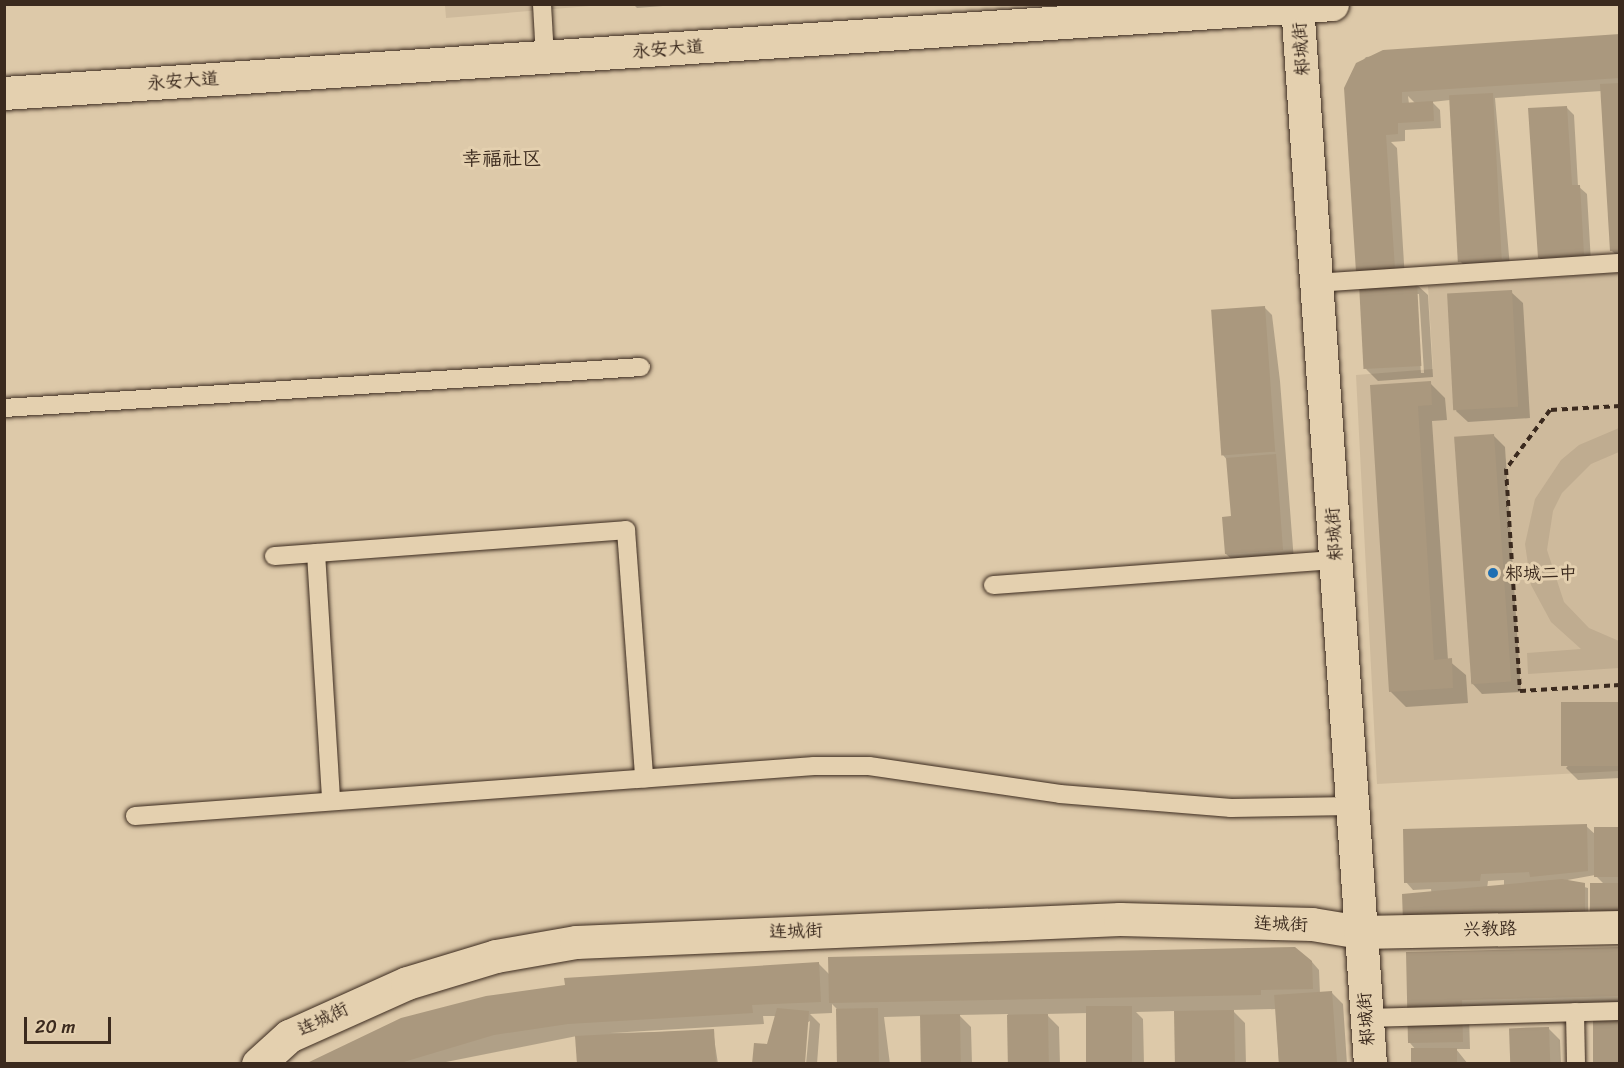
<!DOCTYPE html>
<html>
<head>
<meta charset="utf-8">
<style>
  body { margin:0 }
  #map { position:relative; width:1624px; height:1068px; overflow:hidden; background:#ddc9a9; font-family:Sriracha,"LXGW WenKai TC",sans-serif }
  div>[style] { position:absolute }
  .built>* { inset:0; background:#ceba9c }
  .green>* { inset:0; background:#bfac90 }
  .shadow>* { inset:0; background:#0003 }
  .building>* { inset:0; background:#aa987e; transform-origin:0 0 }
  .path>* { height:4px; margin-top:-2px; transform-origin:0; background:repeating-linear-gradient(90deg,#3b2a1e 0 6px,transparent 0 10.5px) }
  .roads { filter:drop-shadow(0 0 2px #3b2a1e) drop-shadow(0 0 2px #3b2a1e) }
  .lane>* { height:18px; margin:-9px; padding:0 9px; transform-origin:9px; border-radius:9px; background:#e4d0af }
  .street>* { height:33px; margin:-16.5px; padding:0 16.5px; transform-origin:16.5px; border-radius:16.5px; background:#e4d0af }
  .secondary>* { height:33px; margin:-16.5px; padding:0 16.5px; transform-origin:16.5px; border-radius:16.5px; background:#e4d0af }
  .dots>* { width:16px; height:16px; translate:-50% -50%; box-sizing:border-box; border:3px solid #e4d0af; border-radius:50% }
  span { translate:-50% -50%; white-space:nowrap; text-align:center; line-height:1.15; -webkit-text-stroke:6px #e4d0af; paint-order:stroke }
  .street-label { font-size:18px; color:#3b2a1e }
  .poi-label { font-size:18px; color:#3b2a1e }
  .left { translate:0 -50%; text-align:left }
  .neighbourhood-label { font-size:20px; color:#3b2a1e }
  .frame { position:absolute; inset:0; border:6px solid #3b2a1e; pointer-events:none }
  .scale { position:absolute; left:24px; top:1017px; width:87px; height:27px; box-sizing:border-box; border:3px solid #3b2a1e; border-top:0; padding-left:8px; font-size:18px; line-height:21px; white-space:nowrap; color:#3b2a1e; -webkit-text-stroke:4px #e4d0af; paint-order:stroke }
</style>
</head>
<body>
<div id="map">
  <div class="built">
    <div style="clip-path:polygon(614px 4px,446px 18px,445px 5px)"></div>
    <div style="clip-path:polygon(1619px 273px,1619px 771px,1377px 784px,1356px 375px,1433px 369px,1428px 286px)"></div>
  </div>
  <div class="green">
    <div style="clip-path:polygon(1619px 428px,1619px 452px,1591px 464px,1562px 493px,1553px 511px,1547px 550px,1564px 602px,1589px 628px,1619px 641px,1619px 668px,1528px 674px,1527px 653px,1581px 649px,1551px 622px,1531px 585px,1525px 544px,1535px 499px,1561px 460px,1579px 445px)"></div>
  </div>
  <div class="shadow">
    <div style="clip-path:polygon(633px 4px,689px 4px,637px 8px)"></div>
    <div style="clip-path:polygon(evenodd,1620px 36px,1620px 258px,1612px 251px,1602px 91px,1495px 98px,1510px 267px,1468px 270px,1461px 262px,1450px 100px,1432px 102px,1440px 110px,1441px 128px,1405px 130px,1405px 141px,1391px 142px,1397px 148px,1405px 280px,1369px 283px,1351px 74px,1366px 57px,1620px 36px,1408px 96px,1415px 103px,1409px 104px,1408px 96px)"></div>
    <div style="clip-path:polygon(1566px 107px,1574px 115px,1578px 186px,1587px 194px,1591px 262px,1547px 265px,1539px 258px)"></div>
    <div style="clip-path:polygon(evenodd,1416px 284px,1428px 295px,1433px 377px,1378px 381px,1366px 369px,1416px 284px,1416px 294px,1419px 294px,1424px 373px,1421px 373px,1416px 294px)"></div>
    <div style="clip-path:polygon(1511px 292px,1523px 303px,1530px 418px,1468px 422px,1456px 411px)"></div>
    <div style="clip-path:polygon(1264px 307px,1272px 315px,1280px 381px,1294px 561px,1238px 565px,1226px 554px,1232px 518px,1228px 461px,1223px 455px)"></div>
    <div style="clip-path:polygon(1430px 383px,1445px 398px,1447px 420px,1432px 421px,1448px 660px,1466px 675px,1468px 703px,1406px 707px,1391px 692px,1371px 386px)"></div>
    <div style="clip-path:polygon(1494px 436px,1505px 447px,1521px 692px,1482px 694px,1471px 682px)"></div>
    <div style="clip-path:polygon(1620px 704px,1620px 778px,1578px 780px,1566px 768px)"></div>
    <div style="clip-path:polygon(evenodd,1586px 826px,1596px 835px,1620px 828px,1620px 923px,1605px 885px,1595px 875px,1562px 881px,1588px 888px,1588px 918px,1432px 897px,1431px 889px,1413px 890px,1406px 882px,1586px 826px,1504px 880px,1504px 889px,1487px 889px,1488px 881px,1504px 880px)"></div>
    <div style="clip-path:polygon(1620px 948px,1620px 1011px,1469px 1015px,1470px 1049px,1456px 1049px,1468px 1064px,1413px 1064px,1417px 1051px,1410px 1043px,1407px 954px)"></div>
    <div style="clip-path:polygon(1312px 962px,1319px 970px,1320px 994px,1332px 993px,1343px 1004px,1347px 1064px,1279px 1064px,1276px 1009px,1232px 1010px,1245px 1023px,1246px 1064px,1177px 1064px,1175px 1011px,1136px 1012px,1143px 1019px,1144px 1064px,1089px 1064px,1088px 1013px,1046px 1014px,1059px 1027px,1060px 1064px,1009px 1064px,1008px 1014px,959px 1015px,971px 1027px,972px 1064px,922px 1064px,921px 1016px,884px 1017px,890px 1064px,839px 1064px,838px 1010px,832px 1004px,832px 1013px,810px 1014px,820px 1024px,817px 1064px,806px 1064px,810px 1021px,768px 1046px,776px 1016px,763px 1016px,764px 1024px,610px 1033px,713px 1031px,718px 1064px,578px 1064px,577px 1036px,436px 1064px,311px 1064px,819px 964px,830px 975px)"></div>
    <div style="clip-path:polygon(1549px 1029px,1560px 1040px,1561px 1064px,1511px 1064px)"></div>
  </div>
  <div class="building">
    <div style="clip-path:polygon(1620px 34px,1620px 78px,1402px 92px,1402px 103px,1433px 101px,1434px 121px,1398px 123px,1398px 134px,1386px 135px,1395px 269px,1356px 272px,1344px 88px,1356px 63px,1383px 50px)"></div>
    <div style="clip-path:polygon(1620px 83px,1620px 251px,1610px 251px,1600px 84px)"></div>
    <div style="left:1493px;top:93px;width:167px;height:44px;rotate:87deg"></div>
    <div style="clip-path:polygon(1567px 106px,1572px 185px,1580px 185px,1584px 255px,1538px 258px,1528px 108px)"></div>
    <div style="left:1417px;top:282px;width:84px;height:58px;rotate:87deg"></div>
    <div style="left:1512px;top:290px;width:117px;height:65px;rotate:87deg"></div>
    <div style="left:1265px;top:306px;width:146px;height:54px;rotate:86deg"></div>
    <div style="clip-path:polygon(1431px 381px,1432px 405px,1418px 406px,1434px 660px,1452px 658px,1453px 688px,1389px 692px,1370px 385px)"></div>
    <div style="left:1494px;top:434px;width:248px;height:40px;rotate:86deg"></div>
    <div style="clip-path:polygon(1276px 454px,1283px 550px,1225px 554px,1222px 517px,1231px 516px,1226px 458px)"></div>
    <div style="left:1620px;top:702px;width:64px;height:59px;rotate:90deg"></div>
    <div style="clip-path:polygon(1587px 824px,1588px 871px,1530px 877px,1529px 872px,1481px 874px,1480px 881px,1404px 883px,1403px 829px)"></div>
    <div style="left:1620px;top:827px;width:50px;height:26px;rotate:90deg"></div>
    <div style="clip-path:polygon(1562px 879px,1585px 883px,1585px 916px,1403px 921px,1402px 894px)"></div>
    <div style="left:1620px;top:883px;width:33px;height:30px;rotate:90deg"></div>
    <div style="clip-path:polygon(1295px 947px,1312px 961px,1313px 989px,1261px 990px,1261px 995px,829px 1003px,828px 957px)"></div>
    <div style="clip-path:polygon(1620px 947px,1620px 996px,1462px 1000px,1463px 1042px,1408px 1043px,1406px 952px)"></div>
    <div style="clip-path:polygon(819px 962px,821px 1002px,752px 1005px,753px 1013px,568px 1024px,494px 1035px,397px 1064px,305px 1064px,401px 1018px,486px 996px,565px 985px,564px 978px)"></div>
    <div style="left:1332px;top:991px;width:73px;height:58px;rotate:86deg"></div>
    <div style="left:1086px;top:1006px;width:46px;height:58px"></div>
    <div style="clip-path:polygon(777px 1008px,809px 1011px,805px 1064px,752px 1064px,754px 1043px,767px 1044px)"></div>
    <div style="left:878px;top:1008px;width:56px;height:42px;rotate:89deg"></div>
    <div style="left:1234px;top:1010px;width:54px;height:60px;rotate:89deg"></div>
    <div style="left:960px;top:1014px;width:50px;height:40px;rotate:89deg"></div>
    <div style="left:1048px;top:1014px;width:50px;height:41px;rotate:89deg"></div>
    <div style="left:1620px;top:1019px;width:45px;height:27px;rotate:90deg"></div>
    <div style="left:1549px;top:1027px;width:37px;height:40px;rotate:88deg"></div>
    <div style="clip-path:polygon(714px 1029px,716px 1064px,577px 1064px,575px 1036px)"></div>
    <div style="left:1457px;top:1048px;width:16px;height:46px;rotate:90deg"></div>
  </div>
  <div class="path">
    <div style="left:1620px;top:406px;width:70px;rotate:176.7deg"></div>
    <div style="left:1550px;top:410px;width:74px;rotate:126.7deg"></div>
    <div style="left:1506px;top:469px;width:222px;rotate:86.4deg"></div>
    <div style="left:1520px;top:691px;width:100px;rotate:-3.4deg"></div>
  </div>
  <div class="roads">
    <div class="lane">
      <div style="left:542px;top:4px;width:53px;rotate:86.8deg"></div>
      <div style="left:1316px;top:283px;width:305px;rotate:-3.8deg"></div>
      <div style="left:4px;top:408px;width:638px;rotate:-3.68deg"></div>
      <div style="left:316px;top:553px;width:248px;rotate:86.5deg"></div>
      <div style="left:274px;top:556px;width:353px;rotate:-4.2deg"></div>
      <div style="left:626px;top:530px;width:249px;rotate:85.8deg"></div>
      <div style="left:993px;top:585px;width:343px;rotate:-4.2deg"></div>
      <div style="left:135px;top:816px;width:681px;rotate:-4.21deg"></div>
      <div style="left:814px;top:766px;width:55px"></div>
      <div style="left:869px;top:766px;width:193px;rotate:8.3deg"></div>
      <div style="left:1060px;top:794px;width:172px;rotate:4.7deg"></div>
      <div style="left:1231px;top:808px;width:121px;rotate:-0.9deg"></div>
      <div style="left:1575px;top:1012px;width:52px;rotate:88.9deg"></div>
      <div style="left:1366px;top:1018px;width:254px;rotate:-1.6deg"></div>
    </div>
    <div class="street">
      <div style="left:258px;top:1064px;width:42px;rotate:-42.1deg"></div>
      <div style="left:289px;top:1036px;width:129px;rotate:-24.2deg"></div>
      <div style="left:407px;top:983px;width:93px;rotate:-16.9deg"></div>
      <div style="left:496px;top:956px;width:81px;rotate:-9.9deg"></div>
      <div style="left:576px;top:942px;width:544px;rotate:-2.42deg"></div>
      <div style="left:1120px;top:919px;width:192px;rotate:1.5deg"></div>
      <div style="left:1312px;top:924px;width:49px;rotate:9.5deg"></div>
      <div style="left:1360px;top:932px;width:260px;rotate:-1.1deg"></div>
    </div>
    <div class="secondary">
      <div style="left:1297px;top:4px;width:1063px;rotate:86.06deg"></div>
      <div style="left:4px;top:93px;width:1331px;rotate:-3.83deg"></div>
    </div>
  </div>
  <div class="dots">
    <div style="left:1493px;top:573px;background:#1f6fb2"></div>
  </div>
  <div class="street-label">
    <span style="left:668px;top:49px;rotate:-4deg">永安大道</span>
    <span style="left:1301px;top:49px;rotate:-94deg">邾城街</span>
    <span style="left:183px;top:81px;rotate:-4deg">永安大道</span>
    <span style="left:1334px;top:534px;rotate:-94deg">邾城街</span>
    <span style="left:1281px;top:924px;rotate:2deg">连城街</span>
    <span style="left:1490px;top:929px;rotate:-1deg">兴教路</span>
    <span style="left:796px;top:931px;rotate:-2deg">连城街</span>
    <span style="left:323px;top:1019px;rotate:-26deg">连城街</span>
    <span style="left:1366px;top:1019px;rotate:-94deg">邾城街</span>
  </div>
  <div class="poi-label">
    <span class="left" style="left:1505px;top:573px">邾城二中</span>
  </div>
  <div class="neighbourhood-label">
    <span style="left:502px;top:158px">幸福社区</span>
  </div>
  <div class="frame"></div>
  <div class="scale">20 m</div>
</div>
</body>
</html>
